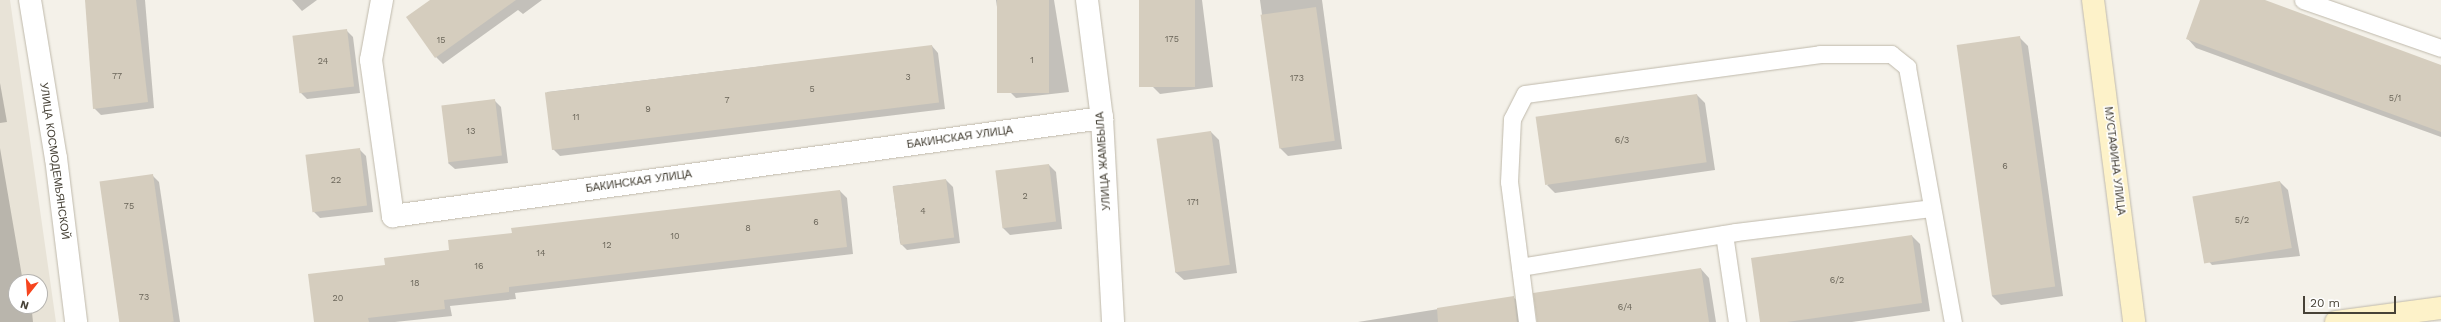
<!DOCTYPE html>
<html>
<head>
<meta charset="utf-8">
<style>
  body { margin:0 }
  #map { position:relative; width:2441px; height:322px; overflow:hidden; background:#f4f1e9; font-family:"Work Sans",sans-serif }
  div>[style] { position:absolute }
  .residential>* { inset:0; background:#e8e3d7 }
  .shadow>* { inset:0; background:#0003 }
  .building>* { inset:0; background:#d5cdbe; transform-origin:0 0 }
  .roads { filter:drop-shadow(0 0 1px #bfb9ab) drop-shadow(0 0 1px #bfb9ab) }
  .lane>* { height:17px; margin:-8.5px; padding:0 8.5px; transform-origin:8.5px; border-radius:8.5px; background:#fff }
  .street>* { height:22px; margin:-11px; padding:0 11px; transform-origin:11px; border-radius:11px; background:#fff }
  .secondary>* { height:22px; margin:-11px; padding:0 11px; transform-origin:11px; border-radius:11px; background:#fdf2c9 }
  span { translate:-50% -50%; white-space:nowrap; text-align:center; line-height:1.15; -webkit-text-stroke:3px #fff; paint-order:stroke }
  .number-label { font-size:9px; color:#6a6559 }
  .number-label span { -webkit-text-stroke-width:0 }
  .street-label { font-size:11px; color:#474237 }
  .north { position:absolute; left:8px; top:274px; width:40px; height:40px; box-sizing:border-box; background:#fff; border:1px solid #b5b3af; border-radius:50%; rotate:197deg; font-size:11px; font-weight:700; line-height:16px; text-align:center; color:#474237 }
  .north::after { content:''; display:block; margin:auto; width:14px; height:18px; background:#f6451e; clip-path:polygon(50% 0,100% 100%,50% 72%,0 100%) }
  .scale { position:absolute; left:2303px; top:296px; width:93px; height:18px; box-sizing:border-box; border:2px solid #474237; border-top:0; padding-left:5px; font-size:12px; line-height:14px; white-space:nowrap; color:#474237; -webkit-text-stroke:3px #fff; paint-order:stroke }
</style>
</head>
<body>
<div id="map">
  <div class="residential">
    <div style="clip-path:polygon(evenodd,0 0,10px 0,56px 322px,0 322px,0 0,16px 282px,40px 282px,40px 306px,16px 306px,16px 282px)"></div>
  </div>
  <div class="shadow">
    <div style="clip-path:polygon(86px 0,145px 0,154px 108px,101px 115px,94px 108px)"></div>
    <div style="clip-path:polygon(292px 0,317px 0,302px 11px)"></div>
    <div style="clip-path:polygon(431px 0,542px 0,523px 14px,518px 10px,443px 64px,436px 57px)"></div>
    <div style="clip-path:polygon(996px 0,1054px 0,1069px 92px,1016px 98px,1009px 91px)"></div>
    <div style="clip-path:polygon(1140px 0,1202px 0,1213px 87px,1160px 94px,1151px 85px)"></div>
    <div style="clip-path:polygon(1260px 0,1322px 0,1342px 149px,1288px 156px,1280px 148px)"></div>
    <div style="clip-path:polygon(2201px 0,2262px 0,2441px 66px,2441px 137px,2196px 48px,2187px 38px)"></div>
    <div style="clip-path:polygon(346px 30px,353px 37px,360px 93px,307px 99px,300px 92px)"></div>
    <div style="clip-path:polygon(2019px 37px,2028px 46px,2063px 296px,2001px 305px,1992px 296px)"></div>
    <div style="clip-path:polygon(932px 46px,938px 53px,945px 109px,560px 156px,553px 149px,547px 92px)"></div>
    <div style="clip-path:polygon(0 83px,7px 122px,0 123px)"></div>
    <div style="clip-path:polygon(1697px 95px,1705px 103px,1715px 170px,1555px 193px,1547px 185px)"></div>
    <div style="clip-path:polygon(494px 100px,501px 107px,508px 163px,455px 169px,448px 163px)"></div>
    <div style="clip-path:polygon(1211px 132px,1219px 140px,1237px 273px,1184px 280px,1175px 272px)"></div>
    <div style="clip-path:polygon(0 148px,23px 282px,16px 282px,16px 306px,26px 306px,32px 312px,33px 322px,0 322px)"></div>
    <div style="clip-path:polygon(359px 149px,366px 156px,373px 212px,320px 218px,313px 211px)"></div>
    <div style="clip-path:polygon(1049px 165px,1056px 172px,1062px 229px,1010px 235px,1003px 228px)"></div>
    <div style="clip-path:polygon(152px 175px,159px 182px,180px 322px,120px 322px)"></div>
    <div style="clip-path:polygon(946px 180px,953px 187px,960px 243px,907px 250px,900px 243px,893px 186px)"></div>
    <div style="clip-path:polygon(2280px 182px,2288px 190px,2300px 256px,2212px 265px,2204px 256px)"></div>
    <div style="clip-path:polygon(840px 191px,847px 198px,853px 254px,515px 293px,516px 299px,450px 306px,452px 316px,395px 322px,315px 322px,386px 266px,450px 250px)"></div>
    <div style="clip-path:polygon(1912px 236px,1920px 244px,1930px 311px,1852px 322px,1761px 322px)"></div>
    <div style="clip-path:polygon(1701px 269px,1709px 278px,1716px 322px,1537px 322px)"></div>
    <div style="clip-path:polygon(1513px 297px,1522px 305px,1524px 322px,1358px 322px)"></div>
  </div>
  <div class="building">
    <div style="clip-path:polygon(85px 0,136px 0,148px 102px,93px 109px)"></div>
    <div style="clip-path:polygon(430px 0,516px 0,435px 58px,406px 17px)"></div>
    <div style="left:997px;top:0;width:52px;height:93px"></div>
    <div style="left:1139px;top:0;width:56px;height:87px"></div>
    <div style="clip-path:polygon(2200px 0,2265px 0,2441px 65px,2441px 132px,2186px 39px)"></div>
    <div style="left:1316px;top:7px;width:135px;height:56px;rotate:82deg"></div>
    <div style="left:347px;top:29px;width:58px;height:55px;rotate:83deg"></div>
    <div style="left:2020px;top:36px;width:253px;height:64px;rotate:82deg"></div>
    <div style="left:932px;top:45px;width:58px;height:390px;rotate:83deg"></div>
    <div style="left:1697px;top:94px;width:69px;height:163px;rotate:82deg"></div>
    <div style="left:495px;top:99px;width:57px;height:54px;rotate:83deg"></div>
    <div style="left:1211px;top:131px;width:135px;height:55px;rotate:82deg"></div>
    <div style="left:360px;top:148px;width:58px;height:55px;rotate:83deg"></div>
    <div style="left:1049px;top:164px;width:58px;height:54px;rotate:83deg"></div>
    <div style="left:153px;top:174px;width:149px;height:54px;rotate:82deg"></div>
    <div style="left:946px;top:179px;width:59px;height:54px;rotate:82deg"></div>
    <div style="left:2280px;top:181px;width:68px;height:89px;rotate:80deg"></div>
    <div style="clip-path:polygon(840px 190px,847px 247px,509px 287px,509px 292px,444px 300px,445px 309px,368px 318px,369px 322px,314px 322px,308px 274px,385px 265px,384px 258px,449px 250px,448px 240px,512px 233px,511px 228px)"></div>
    <div style="clip-path:polygon(1912px 235px,1922px 303px,1787px 322px,1760px 322px,1751px 258px)"></div>
    <div style="clip-path:polygon(1701px 268px,1709px 322px,1537px 322px,1533px 293px)"></div>
    <div style="clip-path:polygon(1514px 296px,1517px 322px,1438px 322px,1437px 308px)"></div>
  </div>
  <div class="roads">
    <div class="lane">
      <div style="left:2303px;top:0;width:146px;rotate:19.2deg"></div>
      <div style="left:1724px;top:234px;width:89px;rotate:81.6deg"></div>
      <div style="left:1520px;top:267px;width:219px;rotate:-9.2deg"></div>
      <div style="left:1736px;top:232px;width:196px;rotate:-7deg"></div>
      <div style="left:1527px;top:322px;width:141px;rotate:-97.3deg"></div>
      <div style="left:1509px;top:182px;width:63px;rotate:-87.3deg"></div>
      <div style="left:1512px;top:119px;width:28px;rotate:-63deg"></div>
      <div style="left:1525px;top:94px;width:298px;rotate:-7.7deg"></div>
      <div style="left:1820px;top:54px;width:71px"></div>
      <div style="left:1891px;top:54px;width:21px;rotate:39deg"></div>
      <div style="left:1907px;top:67px;width:259px;rotate:79.8deg"></div>
    </div>
    <div class="street">
      <div style="left:30px;top:0;width:160px;rotate:80.7deg"></div>
      <div style="left:56px;top:158px;width:165px;rotate:83deg"></div>
      <div style="left:382px;top:0;width:61px;rotate:100.4deg"></div>
      <div style="left:371px;top:60px;width:158px;rotate:82deg"></div>
      <div style="left:393px;top:216px;width:716px;rotate:-7.87deg"></div>
      <div style="left:1087px;top:0;width:119px;rotate:82.8deg"></div>
      <div style="left:1102px;top:118px;width:204px;rotate:86.9deg"></div>
    </div>
    <div class="secondary">
      <div style="left:2093px;top:0;width:325px;rotate:82.7deg"></div>
      <div style="left:2336px;top:322px;width:106px;rotate:-7.6deg"></div>
    </div>
  </div>
  <div class="number-label">
    <span style="left:1172px;top:39px">175</span>
    <span style="left:441px;top:40px">15</span>
    <span style="left:1032px;top:60px">1</span>
    <span style="left:323px;top:61px">24</span>
    <span style="left:117px;top:76px">77</span>
    <span style="left:908px;top:77px">3</span>
    <span style="left:1297px;top:78px">173</span>
    <span style="left:812px;top:89px">5</span>
    <span style="left:2395px;top:98px">5/1</span>
    <span style="left:727px;top:100px">7</span>
    <span style="left:648px;top:109px">9</span>
    <span style="left:576px;top:117px">11</span>
    <span style="left:471px;top:131px">13</span>
    <span style="left:1622px;top:140px">6/3</span>
    <span style="left:2005px;top:166px">6</span>
    <span style="left:336px;top:180px">22</span>
    <span style="left:1025px;top:196px">2</span>
    <span style="left:1193px;top:202px">171</span>
    <span style="left:129px;top:206px">75</span>
    <span style="left:923px;top:211px">4</span>
    <span style="left:2242px;top:220px">5/2</span>
    <span style="left:816px;top:222px">6</span>
    <span style="left:748px;top:228px">8</span>
    <span style="left:675px;top:236px">10</span>
    <span style="left:607px;top:245px">12</span>
    <span style="left:541px;top:253px">14</span>
    <span style="left:479px;top:266px">16</span>
    <span style="left:1837px;top:280px">6/2</span>
    <span style="left:415px;top:283px">18</span>
    <span style="left:144px;top:297px">73</span>
    <span style="left:338px;top:298px">20</span>
    <span style="left:1625px;top:307px">6/4</span>
  </div>
  <div class="street-label">
    <span style="left:960px;top:138px;rotate:-8deg">БАКИНСКАЯ УЛИЦА</span>
    <span style="left:54px;top:161px;rotate:82deg">УЛИЦА КОСМОДЕМЬЯНСКОЙ</span>
    <span style="left:1104px;top:161px;rotate:-94deg">УЛИЦА ЖАМБЫЛА</span>
    <span style="left:2114px;top:161px;rotate:83deg">МУСТАФИНА УЛИЦА</span>
    <span style="left:639px;top:182px;rotate:-8deg">БАКИНСКАЯ УЛИЦА</span>
  </div>
  <div class="north">N</div>
  <div class="scale">20 m</div>
</div>
</body>
</html>
